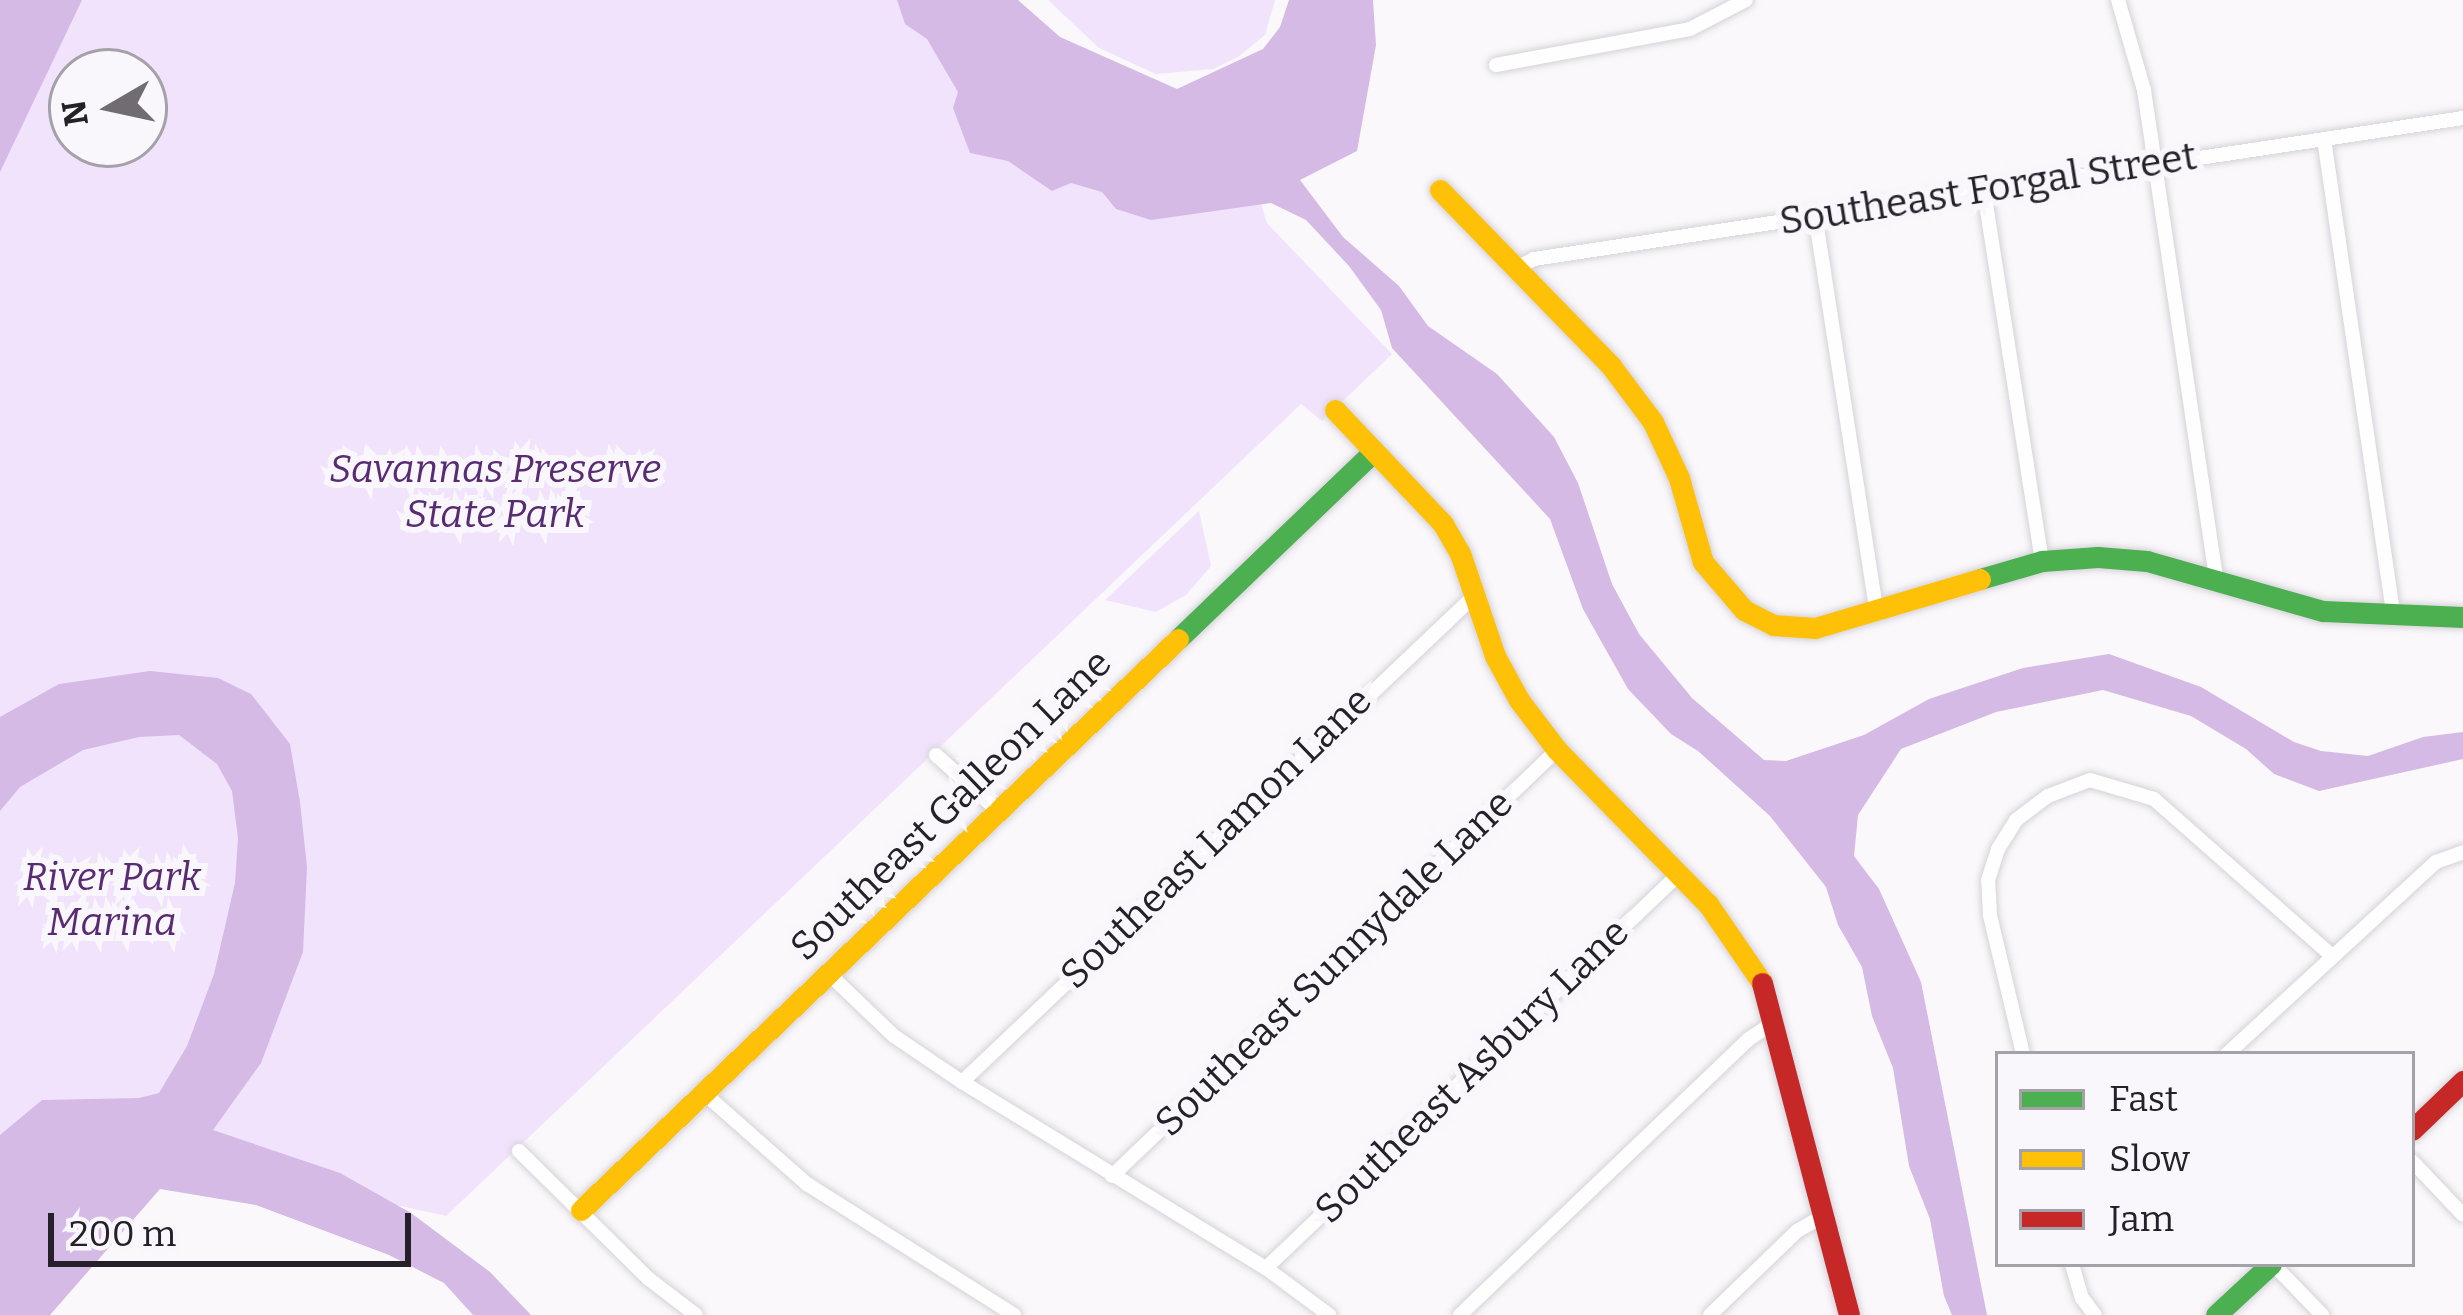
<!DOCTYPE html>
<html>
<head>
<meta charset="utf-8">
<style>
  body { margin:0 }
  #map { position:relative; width:2463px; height:1315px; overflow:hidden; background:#faf8fb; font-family:Bitter,serif }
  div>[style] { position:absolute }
  .green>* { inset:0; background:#f1e3fc }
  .water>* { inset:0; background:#d4bae5 }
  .roads { filter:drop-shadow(0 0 3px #d6d3d9) drop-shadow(0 0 3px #d6d3d9) }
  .street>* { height:14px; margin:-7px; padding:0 7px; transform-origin:7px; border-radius:7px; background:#fefefe }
  .fast>* { height:21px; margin:-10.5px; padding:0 10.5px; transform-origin:10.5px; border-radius:10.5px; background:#4caf50 }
  .slow>* { height:21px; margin:-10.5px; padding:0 10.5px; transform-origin:10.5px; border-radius:10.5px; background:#ffc107 }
  .jam>* { height:21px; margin:-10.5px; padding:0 10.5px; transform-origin:10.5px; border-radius:10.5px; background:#c62828 }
  span { translate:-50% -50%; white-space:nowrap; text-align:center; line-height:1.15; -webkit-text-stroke:12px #faf7fc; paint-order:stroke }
  .street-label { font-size:39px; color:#252029 }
  .park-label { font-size:39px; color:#582b72; font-style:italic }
  .legend { position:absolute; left:1995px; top:1051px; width:420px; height:216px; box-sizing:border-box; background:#faf7fc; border:3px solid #a5a1a8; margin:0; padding:15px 21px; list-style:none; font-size:36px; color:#252029 }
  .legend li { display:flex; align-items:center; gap:24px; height:60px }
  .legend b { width:60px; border:3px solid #a5a1a8 }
  .north { position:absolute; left:48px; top:48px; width:120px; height:120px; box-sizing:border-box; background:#faf7fc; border:3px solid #a5a1a8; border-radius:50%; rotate:261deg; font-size:33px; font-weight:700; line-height:48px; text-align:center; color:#252029 }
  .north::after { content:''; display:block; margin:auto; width:42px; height:54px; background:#706c72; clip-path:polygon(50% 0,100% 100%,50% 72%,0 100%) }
  .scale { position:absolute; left:48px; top:1213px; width:363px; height:54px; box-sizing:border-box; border:6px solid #252029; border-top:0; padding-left:15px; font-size:36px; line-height:42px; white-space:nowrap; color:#252029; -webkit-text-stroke:9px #faf7fc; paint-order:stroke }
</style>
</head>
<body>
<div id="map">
  <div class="green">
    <div style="clip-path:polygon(evenodd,30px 0,956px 0,1249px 166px,1267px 223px,1392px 354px,1322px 421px,1301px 404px,446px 1216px,127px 1145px,0 1300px,0 69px,30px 0,72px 72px,144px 72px,144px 144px,72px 144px,72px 72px)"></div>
    <div style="clip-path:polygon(1048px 0,1275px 0,1265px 35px,1238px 57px,1213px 69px,1156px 74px,1099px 48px)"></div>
    <div style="clip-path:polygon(1199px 511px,1211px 566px,1186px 595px,1156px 612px,1105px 600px)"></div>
  </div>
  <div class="water">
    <div style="clip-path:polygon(0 0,82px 0,0 172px)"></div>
    <div style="clip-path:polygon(897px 0,1018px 0,1060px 37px,1177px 89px,1263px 49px,1280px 27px,1289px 0,1373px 0,1376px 45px,1357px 151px,1300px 180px,1343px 237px,1399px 286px,1428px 326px,1497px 374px,1554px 437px,1578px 483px,1612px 584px,1639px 634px,1692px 698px,1764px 760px,1786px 761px,1864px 735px,1929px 699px,2023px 668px,2109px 654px,2201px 687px,2294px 742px,2321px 751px,2368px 756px,2423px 737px,2463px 732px,2463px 759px,2319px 791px,2274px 774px,2246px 749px,2191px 716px,2103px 690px,1996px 712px,1901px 749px,1858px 815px,1854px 856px,1879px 889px,1921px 982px,1987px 1315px,1952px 1315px,1944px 1296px,1930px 1219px,1909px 1166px,1893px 1068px,1872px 1016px,1862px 967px,1838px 925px,1826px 887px,1770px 816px,1698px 751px,1671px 734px,1628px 689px,1583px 609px,1550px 519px,1392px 348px,1381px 310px,1349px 266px,1306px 220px,1271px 203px,1151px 220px,1116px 209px,1102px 192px,1071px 183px,1052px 191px,1008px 161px,970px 153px,953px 108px,958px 92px,927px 39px,905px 24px)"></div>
    <div style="clip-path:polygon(150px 671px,218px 678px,251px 694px,290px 744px,300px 802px,307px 867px,303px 952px,261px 1063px,213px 1130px,340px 1173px,411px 1213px,490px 1272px,531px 1315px,473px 1315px,444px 1283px,389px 1255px,256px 1205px,160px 1189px,50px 1315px,0 1315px,0 1135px,42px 1100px,139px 1098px,159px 1093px,187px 1046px,214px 974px,235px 883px,238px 838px,232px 791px,217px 764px,179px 735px,139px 737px,83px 750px,20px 787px,0 811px,0 717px,59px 684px)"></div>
  </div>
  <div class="roads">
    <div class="street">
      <div style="left:2118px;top:0;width:94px;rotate:73.9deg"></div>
      <div style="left:2144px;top:90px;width:493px;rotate:81.6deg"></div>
      <div style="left:1496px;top:65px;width:197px;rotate:-10.5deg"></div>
      <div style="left:1690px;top:29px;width:63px;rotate:-27.4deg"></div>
      <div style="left:2324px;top:139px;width:483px;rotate:81.7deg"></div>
      <div style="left:1984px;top:191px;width:375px;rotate:81.1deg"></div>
      <div style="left:1815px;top:214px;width:400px;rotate:81.2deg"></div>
      <div style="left:1515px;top:269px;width:21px;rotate:-28deg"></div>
      <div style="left:1534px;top:259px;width:940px;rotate:-8.63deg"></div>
      <div style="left:936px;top:755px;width:81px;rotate:42deg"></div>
      <div style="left:828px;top:973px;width:91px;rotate:43.7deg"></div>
      <div style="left:894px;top:1036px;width:82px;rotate:34.1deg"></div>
      <div style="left:962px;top:1082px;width:356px;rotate:31.5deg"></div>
      <div style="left:1266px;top:1268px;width:79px;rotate:36.7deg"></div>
      <div style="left:2023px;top:1054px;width:143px;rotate:-103.4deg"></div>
      <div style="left:1990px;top:915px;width:35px;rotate:-93deg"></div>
      <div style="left:1988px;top:880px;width:33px;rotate:-72deg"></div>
      <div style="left:1998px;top:849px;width:34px;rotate:-58deg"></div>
      <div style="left:2016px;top:820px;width:40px;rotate:-37deg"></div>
      <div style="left:2048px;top:796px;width:45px;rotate:-20.9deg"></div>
      <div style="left:2090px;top:780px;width:67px;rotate:16.5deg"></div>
      <div style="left:2154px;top:799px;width:236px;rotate:41.4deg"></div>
      <div style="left:2227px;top:1054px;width:284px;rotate:-42.6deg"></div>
      <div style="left:2436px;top:862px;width:29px;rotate:-20deg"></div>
      <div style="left:962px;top:1082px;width:705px;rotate:-43.5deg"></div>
      <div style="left:706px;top:1095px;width:135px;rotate:41.4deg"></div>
      <div style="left:807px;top:1184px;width:245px;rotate:32.3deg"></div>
      <div style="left:519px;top:1151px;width:182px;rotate:44.6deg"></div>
      <div style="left:649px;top:1279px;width:59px;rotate:37.5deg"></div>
      <div style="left:2412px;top:1161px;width:74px;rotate:46.6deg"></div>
      <div style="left:1112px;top:1176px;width:616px;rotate:-43.75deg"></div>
      <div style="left:2072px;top:1264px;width:35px;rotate:74deg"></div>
      <div style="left:2082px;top:1298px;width:21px;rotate:53deg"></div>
      <div style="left:2273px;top:1264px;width:71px;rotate:46.1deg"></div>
      <div style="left:1266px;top:1268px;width:571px;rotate:-43.65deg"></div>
      <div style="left:1460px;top:1315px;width:400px;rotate:-43.7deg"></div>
      <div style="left:1749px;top:1039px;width:32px;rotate:-34deg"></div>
      <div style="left:1710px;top:1315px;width:121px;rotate:-44deg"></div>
      <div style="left:1797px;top:1231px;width:34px;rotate:-30deg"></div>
    </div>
    <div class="fast">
      <div style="left:1980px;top:579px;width:65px;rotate:-16.2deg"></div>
      <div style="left:2042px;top:561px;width:56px;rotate:-4.1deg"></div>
      <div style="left:2098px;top:557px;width:49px;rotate:4.7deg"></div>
      <div style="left:2147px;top:561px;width:183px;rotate:15.9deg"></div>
      <div style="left:2323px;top:611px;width:140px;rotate:2.5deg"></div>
      <div style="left:1178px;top:639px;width:270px;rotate:-43.8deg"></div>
      <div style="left:2216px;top:1315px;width:75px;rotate:-42.8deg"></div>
    </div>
    <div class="slow">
      <div style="left:1440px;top:190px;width:245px;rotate:45.8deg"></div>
      <div style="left:1611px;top:366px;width:70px;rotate:53.1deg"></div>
      <div style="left:1653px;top:422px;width:62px;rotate:65.1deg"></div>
      <div style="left:1679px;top:478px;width:87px;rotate:74.1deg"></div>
      <div style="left:1703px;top:562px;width:63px;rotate:49.5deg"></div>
      <div style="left:1744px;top:610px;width:33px;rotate:27deg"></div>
      <div style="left:1773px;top:625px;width:42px;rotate:4.1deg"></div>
      <div style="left:1815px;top:628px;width:172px;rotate:-16.5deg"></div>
      <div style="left:1335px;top:410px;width:157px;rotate:46.5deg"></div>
      <div style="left:1443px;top:524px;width:34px;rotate:60deg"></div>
      <div style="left:1460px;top:553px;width:109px;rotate:71.2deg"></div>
      <div style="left:1495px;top:656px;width:50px;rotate:61.4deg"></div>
      <div style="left:1519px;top:700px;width:63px;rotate:52.8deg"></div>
      <div style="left:1557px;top:750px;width:216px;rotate:45.6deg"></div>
      <div style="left:1708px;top:904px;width:96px;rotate:55.6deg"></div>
      <div style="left:581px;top:1210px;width:826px;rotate:-43.72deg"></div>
    </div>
    <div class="jam">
      <div style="left:1762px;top:983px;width:343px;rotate:75.3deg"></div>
      <div style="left:2412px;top:1130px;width:71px;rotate:-43.9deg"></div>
    </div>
  </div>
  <div class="street-label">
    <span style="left:1988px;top:189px;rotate:-9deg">Southeast Forgal Street</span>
    <span style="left:951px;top:805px;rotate:-44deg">Southeast Galleon Lane</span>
    <span style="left:1216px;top:838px;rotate:-44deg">Southeast Lamon Lane</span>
    <span style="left:1334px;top:963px;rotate:-44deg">Southeast Sunnydale Lane</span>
    <span style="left:1472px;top:1071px;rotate:-44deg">Southeast Asbury Lane</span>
  </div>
  <div class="park-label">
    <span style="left:495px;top:492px">Savannas Preserve<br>State Park</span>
    <span style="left:112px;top:900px">River Park<br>Marina</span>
  </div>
  <ul class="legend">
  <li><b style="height:15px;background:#4caf50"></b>Fast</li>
  <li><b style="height:15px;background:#ffc107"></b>Slow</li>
  <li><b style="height:15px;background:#c62828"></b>Jam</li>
  </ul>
  <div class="north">N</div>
  <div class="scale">200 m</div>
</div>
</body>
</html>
